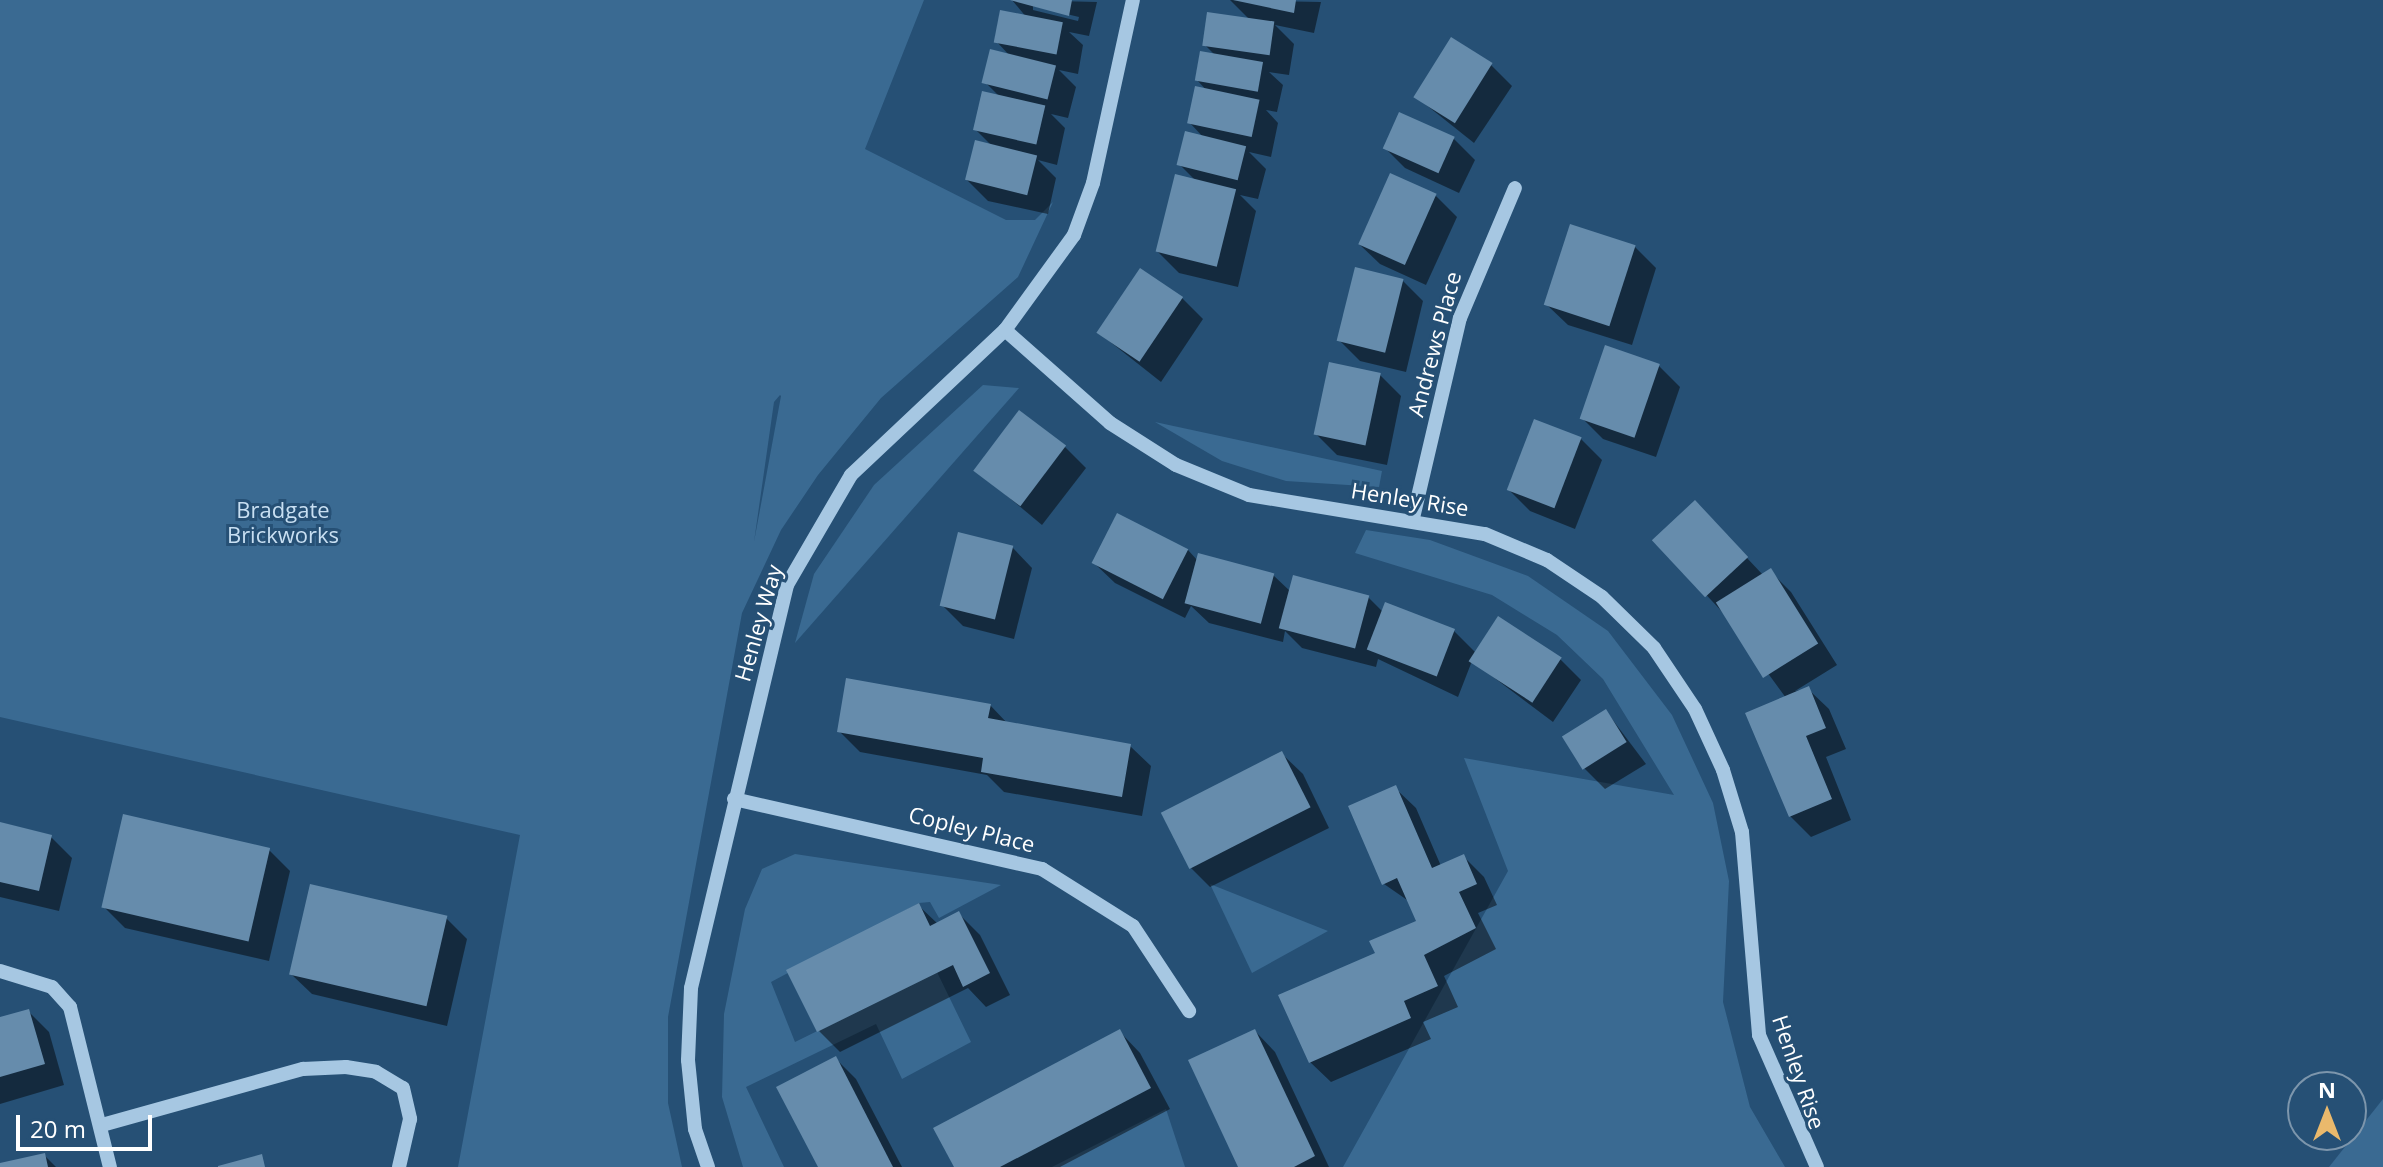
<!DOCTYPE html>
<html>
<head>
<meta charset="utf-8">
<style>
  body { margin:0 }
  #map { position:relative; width:2383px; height:1167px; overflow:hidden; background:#265075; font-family:"Open Sans",sans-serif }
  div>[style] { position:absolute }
  .green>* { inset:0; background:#3a6a92 }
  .shadow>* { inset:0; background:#0007 }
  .building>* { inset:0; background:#668cac; transform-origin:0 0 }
  .minor>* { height:14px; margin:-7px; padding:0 7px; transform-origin:7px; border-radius:7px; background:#a6c7e2 }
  span { translate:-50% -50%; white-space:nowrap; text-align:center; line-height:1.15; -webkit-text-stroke:6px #265075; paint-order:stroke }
  .street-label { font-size:22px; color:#fff }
  .park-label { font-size:22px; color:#c8dff2 }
  .north { position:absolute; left:2287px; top:1071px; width:80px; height:80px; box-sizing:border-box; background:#265075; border:2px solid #7d96ac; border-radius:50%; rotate:0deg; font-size:22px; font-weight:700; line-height:32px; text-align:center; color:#fff }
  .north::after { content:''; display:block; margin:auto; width:28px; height:36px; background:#eab96c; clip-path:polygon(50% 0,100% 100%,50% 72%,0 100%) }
  .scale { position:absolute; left:16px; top:1115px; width:136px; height:36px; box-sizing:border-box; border:4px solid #fff; border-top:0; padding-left:10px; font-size:24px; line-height:28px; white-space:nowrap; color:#fff; -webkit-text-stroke:6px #265075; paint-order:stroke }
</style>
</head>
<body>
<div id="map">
  <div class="green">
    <div style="clip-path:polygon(evenodd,0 0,924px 0,865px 149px,1006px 220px,1035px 220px,1053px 202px,1018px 277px,881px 398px,818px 475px,781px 530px,742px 613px,668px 1017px,668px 1103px,682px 1167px,458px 1167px,520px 835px,0 717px,0 0,780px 395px,781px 396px,754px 542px,774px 402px,780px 395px)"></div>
    <div style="clip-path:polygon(983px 385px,1019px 388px,795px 643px,814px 574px,874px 485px)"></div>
    <div style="clip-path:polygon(1155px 422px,1382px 471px,1379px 487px,1286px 481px,1222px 461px)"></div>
    <div style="clip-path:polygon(1366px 530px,1430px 540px,1528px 576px,1608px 631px,1672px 715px,1713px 803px,1729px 881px,1723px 1002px,1750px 1107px,1785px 1167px,1343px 1167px,1508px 871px,1464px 758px,1674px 795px,1603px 679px,1557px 635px,1492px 595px,1355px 553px)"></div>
    <div style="clip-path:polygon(795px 854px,1001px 885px,939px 918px,930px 902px,919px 903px,771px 982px,795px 1042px,937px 972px,971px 1042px,902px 1079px,876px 1024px,746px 1087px,784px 1167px,743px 1167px,722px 1097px,724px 1014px,745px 909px,762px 869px)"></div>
    <div style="clip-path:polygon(1210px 884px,1328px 931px,1252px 973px)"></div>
    <div style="clip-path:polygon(2383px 1099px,2383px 1167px,2329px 1167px)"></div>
    <div style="clip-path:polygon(1166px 1109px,1185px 1167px,1052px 1167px)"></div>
  </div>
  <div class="shadow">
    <div style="clip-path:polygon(evenodd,1012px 0,1097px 2px,1089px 36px,1069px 32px,1083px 45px,1078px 74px,1059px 70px,1076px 87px,1068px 118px,1051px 114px,1065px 128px,1057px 165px,1038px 160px,1056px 178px,1048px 214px,988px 201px,967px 180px,993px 147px,975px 129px,1000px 97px,985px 82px,1010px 56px,996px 41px,1027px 18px,1012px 0,1033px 6px,1079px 17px,1078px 21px,1033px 10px,1033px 6px)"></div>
    <div style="clip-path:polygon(1230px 0,1321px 2px,1314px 33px,1275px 25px,1294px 44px,1289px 75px,1269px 72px,1283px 85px,1277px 112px,1266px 110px,1278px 123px,1271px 157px,1249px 152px,1266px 169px,1258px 199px,1240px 195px,1256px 211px,1238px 287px,1179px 273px,1158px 252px,1196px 181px,1179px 164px,1204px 138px,1189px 122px,1207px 91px,1197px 80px,1216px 56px,1205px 45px,1250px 20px)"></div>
    <div style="clip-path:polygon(1491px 65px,1512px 86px,1474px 143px,1415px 96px)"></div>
    <div style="clip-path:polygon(1454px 139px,1475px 160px,1459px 193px,1405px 168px,1384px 147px)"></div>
    <div style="clip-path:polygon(1436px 196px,1457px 217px,1426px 285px,1380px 264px,1359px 244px)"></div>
    <div style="clip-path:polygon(1571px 227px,1635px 247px,1656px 268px,1632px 345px,1568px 325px,1547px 305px)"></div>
    <div style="clip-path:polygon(1403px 281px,1423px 301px,1406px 372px,1360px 361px,1339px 340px)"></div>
    <div style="clip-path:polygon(1182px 298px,1203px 319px,1161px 382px,1099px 333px)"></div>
    <div style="clip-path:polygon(1659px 366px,1680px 387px,1656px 457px,1603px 439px,1582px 418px)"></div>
    <div style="clip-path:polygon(1380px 375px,1401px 396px,1387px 465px,1337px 455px,1316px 434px)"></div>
    <div style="clip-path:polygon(1581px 439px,1602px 460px,1575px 529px,1530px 511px,1509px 490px)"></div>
    <div style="clip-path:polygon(1065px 447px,1086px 468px,1042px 525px,976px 470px)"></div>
    <div style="clip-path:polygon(1715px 524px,1763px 575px,1770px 571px,1791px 592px,1837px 665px,1795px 691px,1808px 689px,1829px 709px,1846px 749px,1826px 757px,1851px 820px,1811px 837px,1790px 816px,1786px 698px,1726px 616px,1655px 540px)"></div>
    <div style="clip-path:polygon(1012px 547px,1032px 568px,1014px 639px,963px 626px,942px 605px)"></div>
    <div style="clip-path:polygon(1188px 550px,1198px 561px,1273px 575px,1291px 592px,1368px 597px,1383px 612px,1386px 605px,1454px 631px,1476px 653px,1560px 659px,1581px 680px,1553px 722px,1472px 661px,1458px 697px,1378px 659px,1376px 667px,1302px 648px,1285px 631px,1283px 642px,1209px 623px,1191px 606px,1185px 618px,1115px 583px,1094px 563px)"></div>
    <div style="clip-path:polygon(990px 705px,1008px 724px,1130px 746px,1151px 766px,1142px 816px,1004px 792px,987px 775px,860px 752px,839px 731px)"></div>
    <div style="clip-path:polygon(1606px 711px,1646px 764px,1605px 789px,1584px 768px)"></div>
    <div style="clip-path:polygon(1282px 754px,1303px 774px,1329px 828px,1210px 887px,1189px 866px)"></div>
    <div style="clip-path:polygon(1395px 788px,1416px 808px,1441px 866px,1463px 856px,1484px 877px,1497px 905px,1478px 913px,1496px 949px,1444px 976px,1458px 1007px,1423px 1022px,1431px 1039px,1331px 1082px,1310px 1062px,1377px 954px,1418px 922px,1410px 902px,1384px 884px)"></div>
    <div style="clip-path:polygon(0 824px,51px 837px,72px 858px,59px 911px,0 897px)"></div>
    <div style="clip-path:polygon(269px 850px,290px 871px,269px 961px,125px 928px,104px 907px)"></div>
    <div style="clip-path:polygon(919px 906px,938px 924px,959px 914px,980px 935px,1010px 995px,986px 1007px,968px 988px,840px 1052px,819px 1031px,789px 971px)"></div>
    <div style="clip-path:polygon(446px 918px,467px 939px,447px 1026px,312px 994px,291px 974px)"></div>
    <div style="clip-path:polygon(28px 1011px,49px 1032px,64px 1085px,0 1104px,0 1020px)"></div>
    <div style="clip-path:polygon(1255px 1031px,1275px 1052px,1329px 1167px,1240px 1167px)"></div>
    <div style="clip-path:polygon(1120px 1032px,1140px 1053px,1170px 1109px,1060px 1167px,956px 1167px)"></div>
    <div style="clip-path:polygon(835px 1058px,856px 1079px,902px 1167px,820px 1167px)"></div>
    <div style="clip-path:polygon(44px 1155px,56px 1167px,0 1167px,0 1165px)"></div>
  </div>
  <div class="building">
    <div style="clip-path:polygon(1010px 0,1072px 0,1069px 16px)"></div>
    <div style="clip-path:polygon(1233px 0,1296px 0,1294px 13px)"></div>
    <div style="left:1000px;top:10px;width:64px;height:33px;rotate:11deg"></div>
    <div style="left:1207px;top:12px;width:68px;height:34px;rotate:8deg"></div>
    <div style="left:1451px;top:37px;width:49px;height:71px;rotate:32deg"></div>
    <div style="left:990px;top:49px;width:68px;height:35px;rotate:14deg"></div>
    <div style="left:1200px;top:51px;width:64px;height:30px;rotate:10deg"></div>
    <div style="left:1195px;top:86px;width:66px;height:38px;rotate:12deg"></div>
    <div style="left:982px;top:91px;width:65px;height:40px;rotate:13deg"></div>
    <div style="left:1399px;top:112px;width:61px;height:40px;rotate:24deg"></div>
    <div style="left:1185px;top:131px;width:63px;height:35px;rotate:14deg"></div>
    <div style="left:975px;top:140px;width:64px;height:41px;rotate:14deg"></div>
    <div style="left:1390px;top:173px;width:51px;height:78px;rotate:24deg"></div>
    <div style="left:1175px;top:174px;width:63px;height:80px;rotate:14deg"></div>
    <div style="left:1570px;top:224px;width:69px;height:85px;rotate:18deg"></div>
    <div style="left:1355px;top:267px;width:50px;height:76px;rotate:14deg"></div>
    <div style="left:1140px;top:268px;width:52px;height:78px;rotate:34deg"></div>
    <div style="left:1605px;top:345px;width:58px;height:78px;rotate:19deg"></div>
    <div style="left:1329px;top:362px;width:53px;height:74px;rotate:12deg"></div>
    <div style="left:1019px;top:410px;width:59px;height:76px;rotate:37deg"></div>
    <div style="left:1534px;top:419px;width:51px;height:76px;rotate:21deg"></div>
    <div style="left:1695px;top:500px;width:78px;height:59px;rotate:47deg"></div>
    <div style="left:1117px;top:513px;width:80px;height:56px;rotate:27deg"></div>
    <div style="left:958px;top:532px;width:57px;height:76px;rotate:14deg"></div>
    <div style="left:1198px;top:553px;width:79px;height:52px;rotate:15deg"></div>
    <div style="left:1771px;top:568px;width:89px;height:65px;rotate:58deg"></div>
    <div style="left:1293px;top:575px;width:79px;height:55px;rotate:15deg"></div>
    <div style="left:1385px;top:602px;width:75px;height:51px;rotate:21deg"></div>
    <div style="left:1498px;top:616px;width:76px;height:54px;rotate:33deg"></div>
    <div style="clip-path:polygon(846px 678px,991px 704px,988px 718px,1131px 744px,1122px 797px,981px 772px,983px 758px,837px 732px)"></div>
    <div style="clip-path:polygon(1809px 686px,1826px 728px,1806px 736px,1832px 799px,1789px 817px,1745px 713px)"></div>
    <div style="left:1606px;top:709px;width:39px;height:52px;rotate:58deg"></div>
    <div style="left:1282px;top:751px;width:63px;height:136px;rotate:63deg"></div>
    <div style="clip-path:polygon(1396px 785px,1432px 868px,1464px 854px,1477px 884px,1459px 892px,1476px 928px,1424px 955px,1438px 986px,1404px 1001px,1411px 1018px,1309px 1063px,1278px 995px,1375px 953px,1369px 941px,1416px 921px,1397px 878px,1382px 885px,1348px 806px)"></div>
    <div style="left:123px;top:814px;width:151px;height:96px;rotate:13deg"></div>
    <div style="clip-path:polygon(0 822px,52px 835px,39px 891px,0 882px)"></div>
    <div style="left:310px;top:884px;width:141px;height:93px;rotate:13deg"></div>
    <div style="clip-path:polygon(919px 903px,930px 926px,959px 911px,990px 973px,963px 987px,953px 965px,817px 1032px,786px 970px)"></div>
    <div style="clip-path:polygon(29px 1009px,45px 1064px,0 1077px,0 1017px)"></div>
    <div style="clip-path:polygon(1120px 1029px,1151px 1088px,1000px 1167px,954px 1167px,933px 1128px)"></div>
    <div style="clip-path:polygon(1255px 1029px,1315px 1156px,1294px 1167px,1238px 1167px,1188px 1060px)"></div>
    <div style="clip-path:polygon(836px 1056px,893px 1167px,818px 1167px,776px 1087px)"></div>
    <div style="clip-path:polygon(45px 1153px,48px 1167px,0 1167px,0 1163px)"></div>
    <div style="clip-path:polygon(262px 1154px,265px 1167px,218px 1167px,218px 1166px)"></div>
  </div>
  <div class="minor">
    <div style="left:1005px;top:330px;width:140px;rotate:41.5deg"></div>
    <div style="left:1110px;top:423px;width:78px;rotate:32.5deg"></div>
    <div style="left:1176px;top:465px;width:79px;rotate:22.3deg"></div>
    <div style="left:1249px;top:495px;width:239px;rotate:9.4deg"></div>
    <div style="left:1485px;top:534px;width:67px;rotate:22.8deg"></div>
    <div style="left:1547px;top:560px;width:66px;rotate:33.9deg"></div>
    <div style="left:1602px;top:597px;width:73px;rotate:44.4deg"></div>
    <div style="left:1654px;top:648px;width:73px;rotate:56.1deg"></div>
    <div style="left:1695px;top:709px;width:67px;rotate:65.3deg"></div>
    <div style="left:1723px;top:770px;width:65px;rotate:73deg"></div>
    <div style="left:1742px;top:832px;width:204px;rotate:85.2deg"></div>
    <div style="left:1759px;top:1035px;width:144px;rotate:66.3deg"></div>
    <div style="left:1413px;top:518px;width:205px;rotate:-76.8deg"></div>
    <div style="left:1460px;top:318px;width:141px;rotate:-67.1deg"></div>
    <div style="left:734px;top:799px;width:316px;rotate:12.8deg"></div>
    <div style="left:1042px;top:869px;width:107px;rotate:32.1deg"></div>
    <div style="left:1133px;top:926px;width:102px;rotate:56.6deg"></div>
    <div style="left:0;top:971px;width:54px;rotate:17.1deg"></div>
    <div style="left:52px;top:987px;width:27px;rotate:48deg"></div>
    <div style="left:70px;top:1007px;width:165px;rotate:76deg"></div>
    <div style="left:102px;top:1125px;width:209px;rotate:-15.6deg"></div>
    <div style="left:303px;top:1069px;width:43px;rotate:-2.7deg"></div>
    <div style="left:346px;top:1067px;width:30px;rotate:9deg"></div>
    <div style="left:376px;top:1072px;width:31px;rotate:31deg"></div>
    <div style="left:403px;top:1088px;width:32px;rotate:77deg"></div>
    <div style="left:410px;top:1119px;width:49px;rotate:102.9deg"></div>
    <div style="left:708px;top:1167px;width:40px;rotate:-108.9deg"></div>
    <div style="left:695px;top:1129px;width:69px;rotate:-95.8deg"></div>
    <div style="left:688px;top:1060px;width:72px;rotate:-87.6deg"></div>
    <div style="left:691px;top:988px;width:414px;rotate:-76.6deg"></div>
    <div style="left:787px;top:585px;width:127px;rotate:-59.8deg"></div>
    <div style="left:851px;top:475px;width:212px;rotate:-43.3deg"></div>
    <div style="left:1005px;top:330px;width:117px;rotate:-54deg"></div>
    <div style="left:1074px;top:235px;width:55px;rotate:-69.9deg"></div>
    <div style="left:1093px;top:183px;width:187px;rotate:-77.7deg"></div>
  </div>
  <div class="street-label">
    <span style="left:1434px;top:344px;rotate:-75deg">Andrews Place</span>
    <span style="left:1410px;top:499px;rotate:9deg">Henley Rise</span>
    <span style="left:758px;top:623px;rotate:-74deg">Henley Way</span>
    <span style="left:972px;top:829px;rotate:14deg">Copley Place</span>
    <span style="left:1799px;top:1072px;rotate:71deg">Henley Rise</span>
  </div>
  <div class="park-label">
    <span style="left:283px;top:522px">Bradgate<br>Brickworks</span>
  </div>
  <div class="north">N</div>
  <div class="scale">20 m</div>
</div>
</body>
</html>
